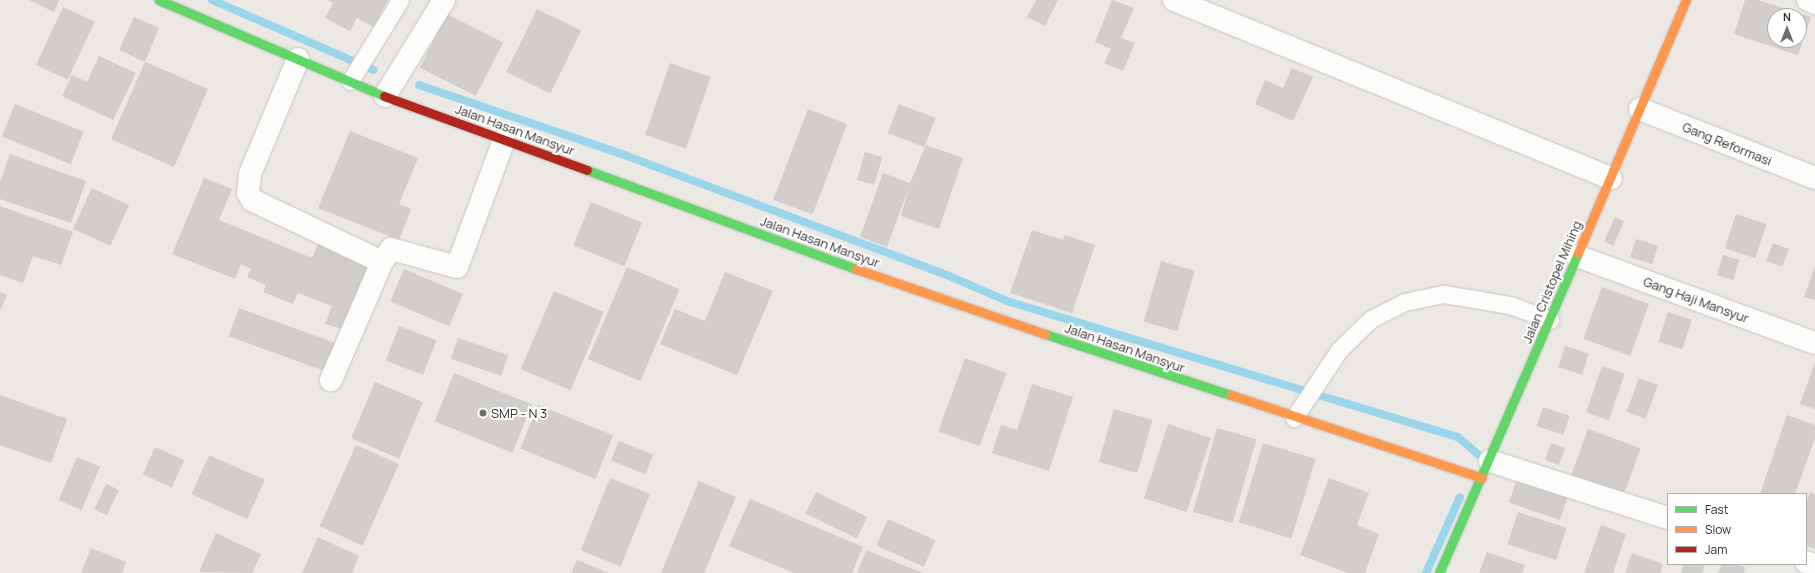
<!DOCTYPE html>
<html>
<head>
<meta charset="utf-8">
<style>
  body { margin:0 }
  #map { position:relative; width:1815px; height:573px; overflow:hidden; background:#ece8e4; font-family:Manrope,sans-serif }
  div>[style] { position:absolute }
  .stream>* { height:8px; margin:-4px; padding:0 4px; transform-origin:4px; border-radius:4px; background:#99d6ec }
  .building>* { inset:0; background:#d1cecb; transform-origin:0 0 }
  .roads { filter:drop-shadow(0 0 1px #c5c4c5) drop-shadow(0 0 1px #c5c4c5) }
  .lane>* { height:17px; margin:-8.5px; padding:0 8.5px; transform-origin:8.5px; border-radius:8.5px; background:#fcfcfb }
  .street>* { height:22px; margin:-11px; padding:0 11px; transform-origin:11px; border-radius:11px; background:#fcfcfb }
  .fast>* { height:9px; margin:-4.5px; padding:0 4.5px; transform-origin:4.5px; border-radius:4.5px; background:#63d668 }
  .slow>* { height:9px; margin:-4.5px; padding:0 4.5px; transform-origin:4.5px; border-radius:4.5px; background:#ff974d }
  .jam>* { height:9px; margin:-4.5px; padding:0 4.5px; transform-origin:4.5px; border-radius:4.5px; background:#b3261e }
  .dots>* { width:11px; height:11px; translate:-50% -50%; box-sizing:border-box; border:2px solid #fff; border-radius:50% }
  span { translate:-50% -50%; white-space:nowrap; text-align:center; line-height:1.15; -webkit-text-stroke:4px #fff; paint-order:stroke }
  .street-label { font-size:13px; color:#2e2e2e }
  .poi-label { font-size:13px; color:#2e2e2e }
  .left { translate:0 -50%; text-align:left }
  .legend { position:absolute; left:1667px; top:493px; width:140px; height:72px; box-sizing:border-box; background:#fff; border:1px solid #ababab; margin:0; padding:5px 7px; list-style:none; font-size:12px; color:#2e2e2e }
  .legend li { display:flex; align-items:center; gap:8px; height:20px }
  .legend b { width:20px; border:1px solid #ababab }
  .north { position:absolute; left:1767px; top:8px; width:40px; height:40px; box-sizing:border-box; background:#fff; border:1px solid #ababab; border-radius:50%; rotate:0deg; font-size:11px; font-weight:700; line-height:16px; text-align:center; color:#2e2e2e }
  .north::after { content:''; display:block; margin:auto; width:14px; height:18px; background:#706f6e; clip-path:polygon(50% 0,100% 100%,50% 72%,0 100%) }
</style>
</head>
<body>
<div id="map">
  <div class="stream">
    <div style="left:212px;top:0;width:176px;rotate:23.4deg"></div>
    <div style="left:419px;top:85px;width:220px;rotate:18.8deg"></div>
    <div style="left:627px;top:156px;width:344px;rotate:20.4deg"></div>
    <div style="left:949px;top:276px;width:63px;rotate:23.3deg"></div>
    <div style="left:1007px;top:301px;width:471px;rotate:16.8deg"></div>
    <div style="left:1458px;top:437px;width:28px;rotate:41deg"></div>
    <div style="left:1426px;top:573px;width:83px;rotate:-65.9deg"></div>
  </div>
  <div class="building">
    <div style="clip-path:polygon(29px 0,59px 0,54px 12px)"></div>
    <div style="clip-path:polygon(327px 0,388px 0,374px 27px,357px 18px,350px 31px,325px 18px,333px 3px)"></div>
    <div style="clip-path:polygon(1036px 0,1058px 0,1045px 26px,1027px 17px)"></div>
    <div style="clip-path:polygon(1112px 0,1134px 8px,1121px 38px,1135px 43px,1123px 71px,1104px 63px,1111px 49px,1095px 42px)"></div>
    <div style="clip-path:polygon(evenodd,1745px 0,1758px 0,1811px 17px,1798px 55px,1734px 34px,1745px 0,1775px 16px,1799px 16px,1799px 40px,1775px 40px,1775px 16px)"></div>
    <div style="left:63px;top:7px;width:35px;height:64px;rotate:25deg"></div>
    <div style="left:537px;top:9px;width:49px;height:70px;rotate:26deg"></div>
    <div style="left:447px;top:14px;width:63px;height:60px;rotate:27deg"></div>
    <div style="clip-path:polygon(134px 17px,159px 28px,145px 62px,208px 89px,174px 167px,111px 139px,145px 62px,119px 50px)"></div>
    <div style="clip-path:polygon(99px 56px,136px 73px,113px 120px,62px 96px,72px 75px,87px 82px)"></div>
    <div style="left:670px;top:63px;width:43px;height:76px;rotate:19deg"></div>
    <div style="clip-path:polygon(1292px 68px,1313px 77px,1293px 121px,1255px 104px,1265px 80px,1283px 88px)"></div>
    <div style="left:15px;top:104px;width:74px;height:35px;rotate:22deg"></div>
    <div style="left:899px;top:104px;width:39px;height:31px;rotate:21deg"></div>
    <div style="left:808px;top:109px;width:42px;height:97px;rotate:21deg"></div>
    <div style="clip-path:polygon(350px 131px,418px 158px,399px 204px,411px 209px,399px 240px,318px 208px)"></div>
    <div style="clip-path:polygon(926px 145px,963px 158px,939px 229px,901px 216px,909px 187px,887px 247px,860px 237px,883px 173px,910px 183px)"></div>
    <div style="left:865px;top:152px;width:18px;height:29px;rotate:16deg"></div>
    <div style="clip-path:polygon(10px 154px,86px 181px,71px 223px,0 199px,0 182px)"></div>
    <div style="clip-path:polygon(204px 178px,232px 189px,219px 220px,312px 258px,318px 244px,352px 258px,367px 269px,343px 329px,325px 324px,332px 306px,298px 293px,293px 304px,263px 292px,266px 285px,247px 277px,251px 269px,241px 264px,235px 279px,172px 254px)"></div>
    <div style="left:92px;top:188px;width:41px;height:45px;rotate:25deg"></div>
    <div style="left:591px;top:202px;width:55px;height:47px;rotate:22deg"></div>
    <div style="clip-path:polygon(0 206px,73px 232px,61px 265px,33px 256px,23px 283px,0 275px)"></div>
    <div style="left:1736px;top:214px;width:32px;height:36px;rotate:18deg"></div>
    <div style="left:1615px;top:217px;width:10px;height:27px;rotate:24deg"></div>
    <div style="clip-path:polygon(1032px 230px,1063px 240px,1065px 235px,1095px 245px,1072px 313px,1010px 293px)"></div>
    <div style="left:1636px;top:239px;width:23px;height:19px;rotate:18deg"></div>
    <div style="left:1773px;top:243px;width:17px;height:19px;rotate:21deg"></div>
    <div style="left:1723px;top:255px;width:17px;height:21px;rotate:17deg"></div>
    <div style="left:1161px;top:261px;width:35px;height:63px;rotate:16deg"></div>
    <div style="clip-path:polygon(1815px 266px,1815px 300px,1804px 297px)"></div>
    <div style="left:627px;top:267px;width:57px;height:100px;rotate:23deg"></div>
    <div style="left:404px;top:269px;width:64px;height:35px;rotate:23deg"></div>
    <div style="clip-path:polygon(725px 272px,773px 291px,737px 375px,660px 344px,675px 309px,705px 321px)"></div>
    <div style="left:1602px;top:287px;width:50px;height:55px;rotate:20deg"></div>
    <div style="left:554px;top:291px;width:54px;height:85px;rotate:23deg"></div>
    <div style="clip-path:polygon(0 292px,7px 295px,0 311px)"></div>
    <div style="left:239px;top:308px;width:105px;height:30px;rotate:20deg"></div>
    <div style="left:1668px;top:312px;width:25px;height:31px;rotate:18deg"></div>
    <div style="left:399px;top:326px;width:40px;height:37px;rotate:21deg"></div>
    <div style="left:458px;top:338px;width:53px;height:22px;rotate:19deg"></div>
    <div style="left:1565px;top:346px;width:25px;height:22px;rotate:18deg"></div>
    <div style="left:965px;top:358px;width:44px;height:78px;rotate:20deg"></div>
    <div style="clip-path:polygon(1815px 362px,1815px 409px,1800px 404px)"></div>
    <div style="left:1602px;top:366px;width:24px;height:49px;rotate:19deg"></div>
    <div style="left:454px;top:373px;width:84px;height:52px;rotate:22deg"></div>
    <div style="left:1639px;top:378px;width:20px;height:36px;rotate:20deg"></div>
    <div style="left:375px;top:382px;width:52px;height:61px;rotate:23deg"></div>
    <div style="clip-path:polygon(1032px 384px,1073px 397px,1049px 471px,992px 453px,1001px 425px,1017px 430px)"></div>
    <div style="clip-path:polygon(0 395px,67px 419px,51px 463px,0 445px)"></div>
    <div style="left:538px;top:405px;width:81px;height:47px;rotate:22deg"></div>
    <div style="left:1543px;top:407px;width:28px;height:20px;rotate:18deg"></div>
    <div style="left:1114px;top:409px;width:40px;height:55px;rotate:16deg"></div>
    <div style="clip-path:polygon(1787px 415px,1815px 425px,1815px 438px,1795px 494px,1760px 494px)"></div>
    <div style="left:1168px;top:424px;width:45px;height:78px;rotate:18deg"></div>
    <div style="left:1217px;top:428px;width:41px;height:87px;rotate:16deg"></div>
    <div style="left:1588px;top:429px;width:56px;height:49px;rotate:20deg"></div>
    <div style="left:619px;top:441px;width:37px;height:21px;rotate:22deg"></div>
    <div style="left:1263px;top:443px;width:55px;height:83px;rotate:17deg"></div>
    <div style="left:1551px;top:443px;width:15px;height:18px;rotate:20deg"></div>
    <div style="left:356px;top:445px;width:47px;height:89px;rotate:24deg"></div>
    <div style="left:155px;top:447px;width:32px;height:30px;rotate:24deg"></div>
    <div style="left:209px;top:455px;width:61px;height:43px;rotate:24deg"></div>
    <div style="left:77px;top:457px;width:25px;height:47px;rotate:23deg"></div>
    <div style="left:1518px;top:476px;width:54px;height:28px;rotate:19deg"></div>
    <div style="left:610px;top:478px;width:43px;height:78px;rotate:22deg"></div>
    <div style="clip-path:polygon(1329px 478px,1369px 493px,1357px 525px,1379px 534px,1365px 573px,1348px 573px,1300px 555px)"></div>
    <div style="clip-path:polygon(699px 481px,736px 497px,704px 573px,661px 573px)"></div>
    <div style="left:106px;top:484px;width:14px;height:28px;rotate:25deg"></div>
    <div style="left:816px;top:492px;width:57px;height:24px;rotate:26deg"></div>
    <div style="clip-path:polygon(1810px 492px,1815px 494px,1815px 549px,1806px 546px,1806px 504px)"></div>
    <div style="clip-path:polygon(750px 499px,863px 547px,852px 573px,794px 573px,729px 546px)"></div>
    <div style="left:1518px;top:512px;width:51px;height:34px;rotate:18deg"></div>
    <div style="left:888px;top:519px;width:52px;height:29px;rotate:24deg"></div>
    <div style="clip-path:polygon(1601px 525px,1626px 534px,1613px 573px,1584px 573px)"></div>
    <div style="clip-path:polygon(216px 533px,261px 554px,252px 573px,199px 572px)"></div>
    <div style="clip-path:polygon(318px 537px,359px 556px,352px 573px,302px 573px)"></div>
    <div style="clip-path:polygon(91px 548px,126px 562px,122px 573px,81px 573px)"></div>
    <div style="clip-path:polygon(866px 550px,923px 573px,857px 573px)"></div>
    <div style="clip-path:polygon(1487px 552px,1525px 565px,1522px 573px,1479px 573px)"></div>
    <div style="clip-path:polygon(1632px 553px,1663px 564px,1660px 573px,1625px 573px)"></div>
    <div style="clip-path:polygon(577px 560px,609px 573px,571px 573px)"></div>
    <div style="clip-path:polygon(1684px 564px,1705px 564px,1702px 573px,1681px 573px)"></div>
    <div style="clip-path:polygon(1722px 564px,1735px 564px,1745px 567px,1744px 573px,1718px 573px)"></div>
  </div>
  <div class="roads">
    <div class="lane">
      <div style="left:350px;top:81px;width:95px;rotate:-58.3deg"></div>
      <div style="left:1294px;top:418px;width:82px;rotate:-56.5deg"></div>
      <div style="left:1339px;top:350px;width:45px;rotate:-44.1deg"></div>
      <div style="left:1371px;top:319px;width:38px;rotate:-27deg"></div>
      <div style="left:1405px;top:302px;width:40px;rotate:-12deg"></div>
      <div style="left:1444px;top:294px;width:67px;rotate:9.5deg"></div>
      <div style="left:1510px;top:305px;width:43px;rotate:20.6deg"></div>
    </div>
    <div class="street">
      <div style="left:1174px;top:0;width:472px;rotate:22.2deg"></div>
      <div style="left:1808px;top:0;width:8px;rotate:23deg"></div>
      <div style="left:298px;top:59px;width:125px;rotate:112.7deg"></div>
      <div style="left:250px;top:174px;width:19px;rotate:96deg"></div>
      <div style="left:248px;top:193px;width:8px;rotate:60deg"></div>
      <div style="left:252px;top:200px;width:144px;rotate:25.5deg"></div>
      <div style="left:382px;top:262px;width:129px;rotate:113.4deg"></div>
      <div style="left:385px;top:96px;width:113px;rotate:-58.4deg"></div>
      <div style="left:1640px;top:109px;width:188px;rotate:21.5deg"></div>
      <div style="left:1577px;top:256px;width:253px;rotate:20.1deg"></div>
      <div style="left:382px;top:262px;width:16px;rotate:-55deg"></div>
      <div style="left:391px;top:249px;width:68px;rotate:15.3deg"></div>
      <div style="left:457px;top:267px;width:135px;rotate:-69.7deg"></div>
      <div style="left:1490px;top:461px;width:187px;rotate:17.8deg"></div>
      <div style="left:1806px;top:562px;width:9px;rotate:18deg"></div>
    </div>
    <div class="fast">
      <div style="left:159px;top:0;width:245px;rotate:23.1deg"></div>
      <div style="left:587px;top:170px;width:287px;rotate:20.2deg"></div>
      <div style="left:1045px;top:334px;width:196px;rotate:18.2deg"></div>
      <div style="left:1439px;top:573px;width:349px;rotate:-66.5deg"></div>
    </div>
    <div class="slow">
      <div style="left:1578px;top:253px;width:275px;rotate:-66.9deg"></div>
      <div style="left:856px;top:269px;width:200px;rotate:19deg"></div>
      <div style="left:1231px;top:395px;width:264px;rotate:18.3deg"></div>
    </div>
    <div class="jam">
      <div style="left:384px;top:96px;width:216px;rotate:20deg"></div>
    </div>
  </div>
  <div class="dots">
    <div style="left:483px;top:413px;background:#706f6e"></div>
  </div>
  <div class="street-label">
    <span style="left:515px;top:130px;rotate:20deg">Jalan Hasan Mansyur</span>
    <span style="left:1727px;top:144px;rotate:22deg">Gang Reformasi</span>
    <span style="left:820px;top:242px;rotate:20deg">Jalan Hasan Mansyur</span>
    <span style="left:1552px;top:282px;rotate:-67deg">Jalan Cristopel Mihing</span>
    <span style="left:1696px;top:300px;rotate:20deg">Gang Haji Mansyur</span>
    <span style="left:1125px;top:348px;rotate:19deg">Jalan Hasan Mansyur</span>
  </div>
  <div class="poi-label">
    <span class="left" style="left:491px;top:413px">SMP - N 3</span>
  </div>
  <ul class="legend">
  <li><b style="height:5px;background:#63d668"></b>Fast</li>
  <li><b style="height:5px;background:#ff974d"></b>Slow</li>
  <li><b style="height:5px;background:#b3261e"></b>Jam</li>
  </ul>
  <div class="north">N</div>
</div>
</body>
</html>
